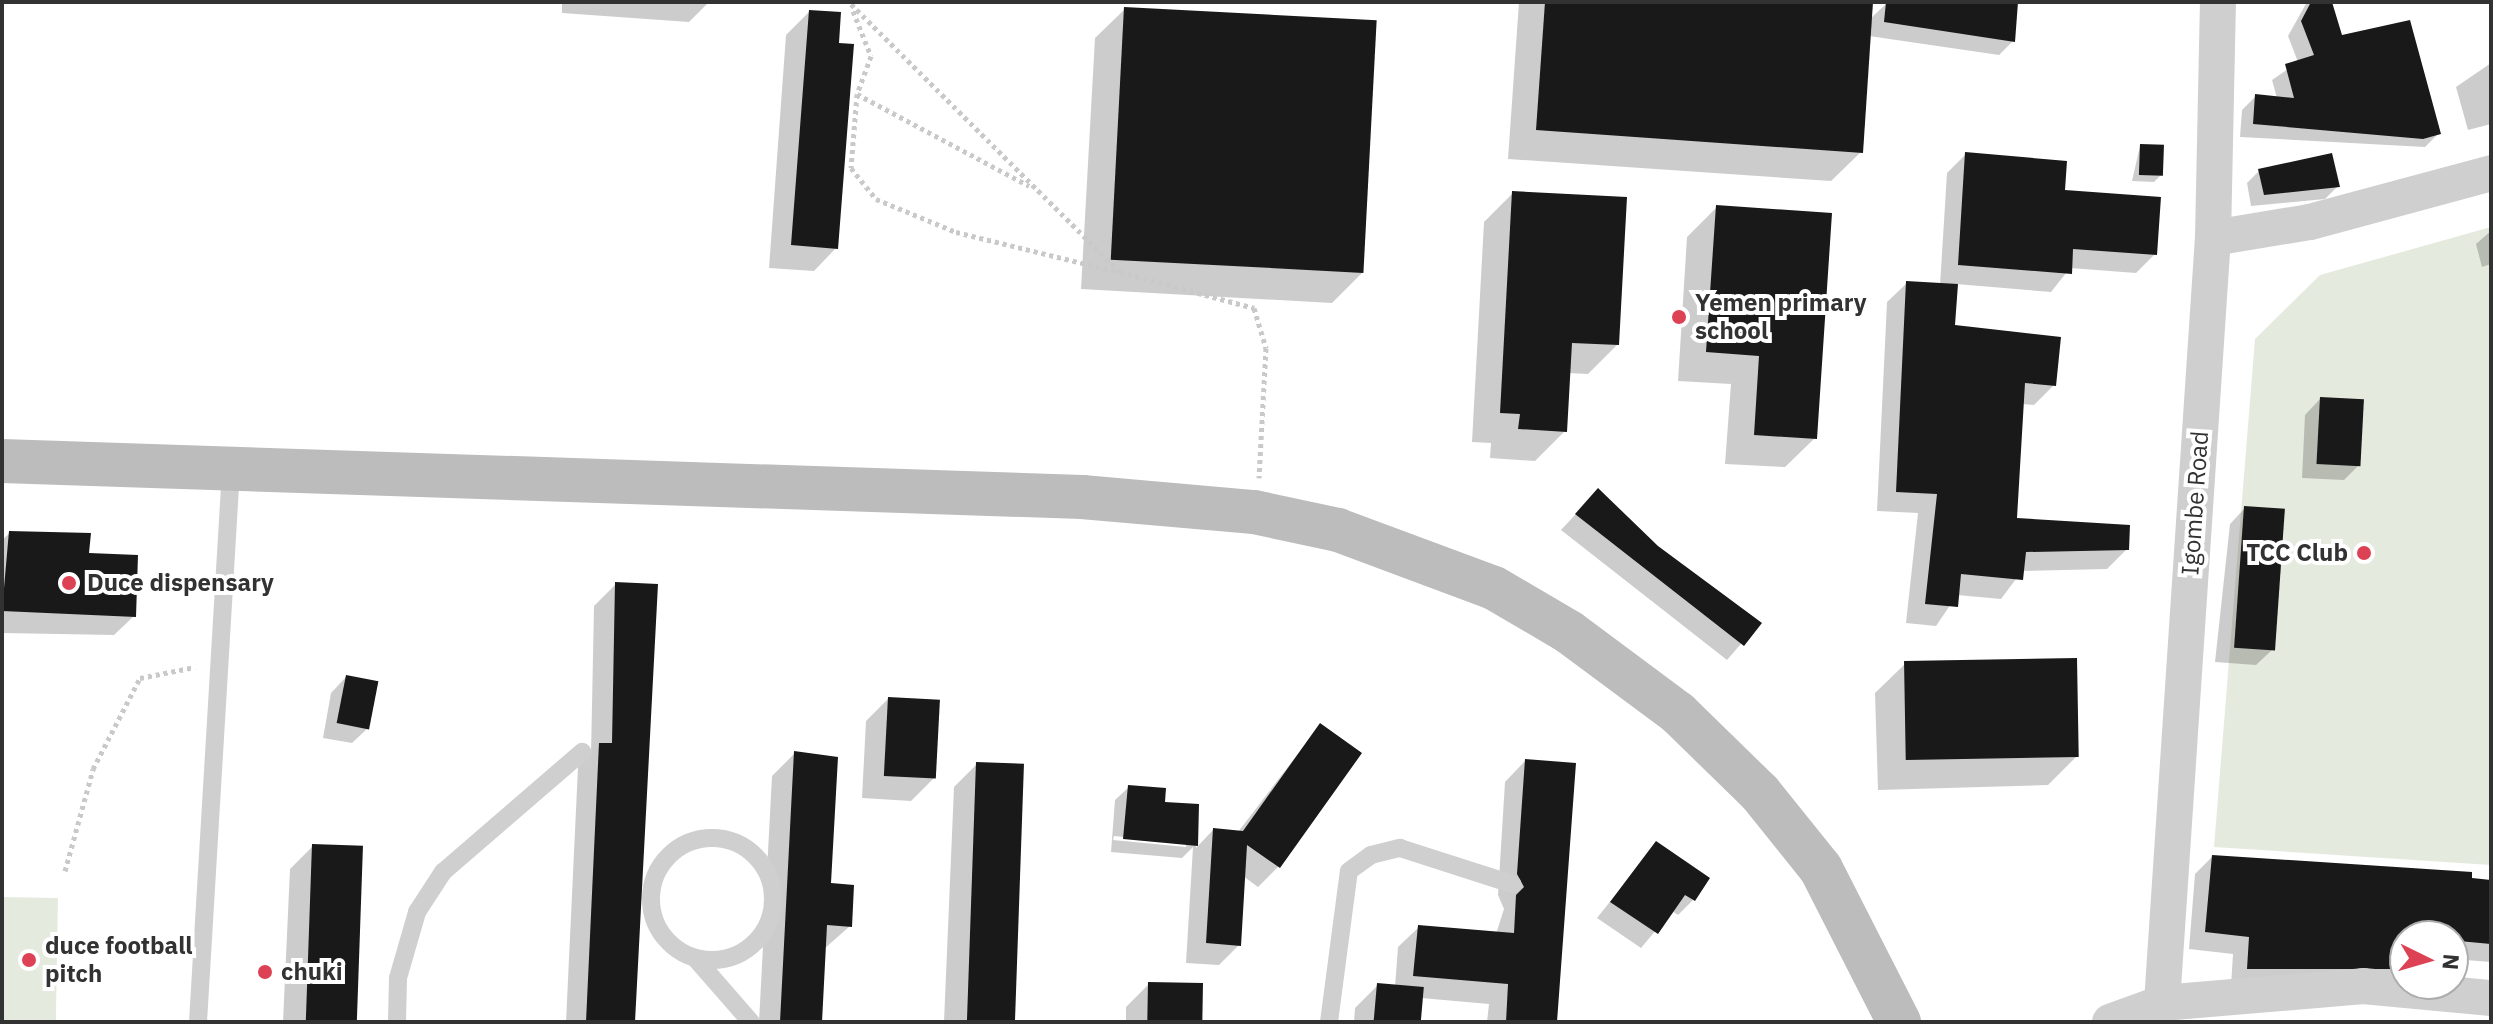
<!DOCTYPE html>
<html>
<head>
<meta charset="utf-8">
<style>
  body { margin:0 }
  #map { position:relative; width:2493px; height:1024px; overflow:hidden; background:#fff; font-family:"IBM Plex Sans",sans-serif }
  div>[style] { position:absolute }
  .green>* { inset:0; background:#e5eade; transform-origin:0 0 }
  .shadow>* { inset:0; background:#0003 }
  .building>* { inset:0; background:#191919; transform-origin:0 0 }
  .path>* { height:5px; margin-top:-2.5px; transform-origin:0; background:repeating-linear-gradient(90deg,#c9c9c9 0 4px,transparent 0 8px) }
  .lane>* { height:18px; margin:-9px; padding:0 9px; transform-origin:9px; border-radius:9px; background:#cfcfcf }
  .lane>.ring { margin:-9px; padding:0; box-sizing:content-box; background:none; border:18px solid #cfcfcf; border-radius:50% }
  .street>* { height:36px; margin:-18px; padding:0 18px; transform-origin:18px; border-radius:18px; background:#cfcfcf }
  .secondary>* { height:44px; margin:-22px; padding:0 22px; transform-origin:22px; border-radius:22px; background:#bcbcbc }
  .dots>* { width:22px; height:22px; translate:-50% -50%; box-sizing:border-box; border:4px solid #fff; border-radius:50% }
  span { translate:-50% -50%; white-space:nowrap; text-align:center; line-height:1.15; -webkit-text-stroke:8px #fff; paint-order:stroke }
  .poi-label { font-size:24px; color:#323232; font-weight:700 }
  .left { translate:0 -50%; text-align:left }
  .right { translate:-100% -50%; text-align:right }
  .street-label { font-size:24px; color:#323232 }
  .frame { position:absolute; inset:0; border:4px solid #323232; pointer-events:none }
  .north { position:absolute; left:2389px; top:920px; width:80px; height:80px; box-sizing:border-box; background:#fff; border:2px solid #adadad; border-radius:50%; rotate:95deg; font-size:22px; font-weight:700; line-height:32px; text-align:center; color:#323232 }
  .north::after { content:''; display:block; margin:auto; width:28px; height:36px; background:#dc4154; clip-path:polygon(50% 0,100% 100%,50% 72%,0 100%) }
</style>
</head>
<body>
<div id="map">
  <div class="green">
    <div style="clip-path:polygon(2491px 227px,2491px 865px,2214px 847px,2255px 339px,2320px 275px)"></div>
    <div style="left:2px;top:897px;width:56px;height:125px;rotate:1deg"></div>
  </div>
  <div class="shadow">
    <div style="clip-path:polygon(562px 2px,709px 2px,689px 22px,562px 13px)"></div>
    <div style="clip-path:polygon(1519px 2px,1871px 2px,1870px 19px,1887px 3px,2016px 2px,2013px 41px,1999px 55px,1869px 36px,1861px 152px,1831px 181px,1508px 159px)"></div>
    <div style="clip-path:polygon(2307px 2px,2330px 2px,2340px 37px,2439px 133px,2425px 147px,2240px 137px,2242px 110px,2256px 96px,2277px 98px,2272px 80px,2298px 62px,2288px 36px)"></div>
    <div style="clip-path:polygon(1125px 9px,1362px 273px,1332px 303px,1081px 289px,1095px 38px)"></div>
    <div style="clip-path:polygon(809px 12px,836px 248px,814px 271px,769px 268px,786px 35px)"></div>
    <div style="clip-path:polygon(2491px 63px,2491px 124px,2468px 130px,2456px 87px)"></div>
    <div style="clip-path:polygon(2140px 146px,2161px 175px,2154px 182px,2132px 181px)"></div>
    <div style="clip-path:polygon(1965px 155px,2063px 192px,2155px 254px,2136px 273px,2070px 268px,2051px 292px,1956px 284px,1953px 327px,2054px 385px,2034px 405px,2022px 404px,2014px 520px,2127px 549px,2107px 569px,2022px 571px,2001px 599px,1957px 595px,1936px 626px,1906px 623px,1918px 513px,1877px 511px,1887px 302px,1907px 283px,1940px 285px,1947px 173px)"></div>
    <div style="clip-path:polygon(2259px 171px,2338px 186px,2325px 199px,2251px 206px,2247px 183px)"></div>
    <div style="clip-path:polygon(1513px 193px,1617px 345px,1588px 374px,1568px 373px,1565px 431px,1535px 461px,1490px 458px,1491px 443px,1472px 442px,1484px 222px)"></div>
    <div style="clip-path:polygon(1717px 207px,1815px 438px,1785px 467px,1725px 464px,1731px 384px,1678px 381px,1687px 237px)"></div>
    <div style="clip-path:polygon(2491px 231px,2491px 264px,2482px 267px,2476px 244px)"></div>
    <div style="clip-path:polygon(2320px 399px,2359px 465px,2344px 480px,2302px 478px,2305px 415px)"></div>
    <div style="clip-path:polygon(1598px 490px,1657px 547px,1759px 623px,1727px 660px,1561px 530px)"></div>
    <div style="clip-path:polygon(2245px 508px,2272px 650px,2256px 665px,2215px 662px,2230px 524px)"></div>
    <div style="clip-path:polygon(10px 533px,87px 555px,134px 616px,114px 635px,2px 633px,2px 540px)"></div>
    <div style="clip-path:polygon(616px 584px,633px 1022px,566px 1022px,578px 767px,591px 754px,594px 606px)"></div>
    <div style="clip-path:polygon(1905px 664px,2077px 756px,2048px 785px,1878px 790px,1875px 693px)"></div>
    <div style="clip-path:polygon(346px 677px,368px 728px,352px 743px,323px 738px,331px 693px)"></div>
    <div style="clip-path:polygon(888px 699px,934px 778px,911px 801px,862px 798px,866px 721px)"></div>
    <div style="clip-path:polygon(evenodd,1320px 725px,1278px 867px,1258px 887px,1243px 876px,1239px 945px,1219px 965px,1186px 963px,1193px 847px,1182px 858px,1111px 852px,1115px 800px,1129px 787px,1163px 804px,1197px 806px,1196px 848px,1213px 830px,1238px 832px,1320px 725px,1114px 836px,1186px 843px,1186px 847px,1113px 840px,1114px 836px)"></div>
    <div style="clip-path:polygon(795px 753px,829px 885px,850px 926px,824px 949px,820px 1022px,759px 1022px,772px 776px)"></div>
    <div style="clip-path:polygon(1525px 761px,1556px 1022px,1487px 1022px,1489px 1004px,1421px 998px,1420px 1022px,1354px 1022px,1355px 1008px,1378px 985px,1395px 987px,1398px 947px,1419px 927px,1496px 934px,1504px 909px,1498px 895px,1505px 782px)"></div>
    <div style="clip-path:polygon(977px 764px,1010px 1022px,944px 1022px,954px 787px)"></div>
    <div style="clip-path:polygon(1656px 844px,1693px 900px,1678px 915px,1672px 911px,1641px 948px,1597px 918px)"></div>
    <div style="clip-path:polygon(313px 846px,352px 1022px,283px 1022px,290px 869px)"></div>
    <div style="clip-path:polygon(2212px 857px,2491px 882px,2491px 962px,2453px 959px,2453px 936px,2405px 936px,2405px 968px,2387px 986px,2231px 986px,2233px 954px,2189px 949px,2195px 874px)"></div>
    <div style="clip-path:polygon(1149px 984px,1200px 1022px,1126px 1022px,1126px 1007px)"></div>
  </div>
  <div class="building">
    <div style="clip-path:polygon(1545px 2px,1873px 2px,1863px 153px,1536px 130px)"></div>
    <div style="clip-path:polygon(1886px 2px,2018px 2px,2015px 42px,1884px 22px)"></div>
    <div style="clip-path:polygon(2311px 2px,2332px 2px,2342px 35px,2410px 20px,2441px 134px,2423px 139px,2253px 124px,2255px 94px,2294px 98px,2285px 64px,2314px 55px,2301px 21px)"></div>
    <div style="left:1124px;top:7px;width:253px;height:253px;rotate:3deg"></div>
    <div style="clip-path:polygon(809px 10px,841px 12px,839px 43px,854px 44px,838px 249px,791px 245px)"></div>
    <div style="left:2140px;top:144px;width:24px;height:31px;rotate:2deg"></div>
    <div style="clip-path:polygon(1965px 152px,2067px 161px,2065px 190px,2161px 197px,2157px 255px,2073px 249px,2072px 274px,1958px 265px)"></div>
    <div style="clip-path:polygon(2332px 153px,2340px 187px,2264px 195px,2258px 169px)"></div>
    <div style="clip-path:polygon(1512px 191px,1627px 197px,1619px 345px,1572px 343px,1567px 432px,1518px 429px,1520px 414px,1500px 413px)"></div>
    <div style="clip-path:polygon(1716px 205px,1832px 213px,1817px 439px,1754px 435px,1759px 356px,1706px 352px)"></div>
    <div style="clip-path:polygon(1906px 281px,1958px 284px,1955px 325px,2061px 337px,2056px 386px,2025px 383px,2017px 518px,2130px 525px,2129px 550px,2026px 552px,2023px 580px,1961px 574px,1958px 607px,1925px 604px,1937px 494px,1896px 492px)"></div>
    <div style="left:2320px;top:397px;width:44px;height:67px;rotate:3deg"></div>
    <div style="clip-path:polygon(1598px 488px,1658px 546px,1762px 623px,1744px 646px,1575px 514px)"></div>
    <div style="left:2244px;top:506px;width:41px;height:142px;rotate:4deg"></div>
    <div style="clip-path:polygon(9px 531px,91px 533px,89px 553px,138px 555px,136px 617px,2px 611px)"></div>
    <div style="clip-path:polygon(615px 582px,658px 584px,635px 1022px,586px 1022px,599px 743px,612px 743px)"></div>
    <div style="left:2077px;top:658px;width:99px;height:173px;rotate:89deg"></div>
    <div style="left:346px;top:675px;width:33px;height:49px;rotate:11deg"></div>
    <div style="left:888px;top:697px;width:52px;height:79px;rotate:3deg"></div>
    <div style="clip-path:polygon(1320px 723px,1362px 753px,1280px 868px,1247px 845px,1241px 946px,1206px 943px,1213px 828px,1243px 831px)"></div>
    <div style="clip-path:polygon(794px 751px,838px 757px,831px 883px,854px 885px,852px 927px,827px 925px,822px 1022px,780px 1022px)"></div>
    <div style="clip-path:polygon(1525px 759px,1576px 763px,1557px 1022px,1506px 1022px,1508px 984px,1413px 976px,1418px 925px,1514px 933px,1516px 895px,1524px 887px,1517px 874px)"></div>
    <div style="left:976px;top:762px;width:48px;height:260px;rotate:2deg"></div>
    <div style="clip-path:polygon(1128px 785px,1166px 788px,1165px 802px,1199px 804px,1198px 846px,1123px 839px)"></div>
    <div style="clip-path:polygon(1656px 841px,1710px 878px,1695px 901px,1685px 895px,1658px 934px,1610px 902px)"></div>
    <div style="left:312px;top:844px;width:51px;height:178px;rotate:2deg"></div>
    <div style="clip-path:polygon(2212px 855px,2472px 872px,2472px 878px,2491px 880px,2491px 944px,2405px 936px,2405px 969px,2247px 969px,2249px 937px,2205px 932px)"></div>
    <div style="left:1148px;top:982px;width:55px;height:40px;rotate:1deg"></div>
    <div style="left:1377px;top:983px;width:47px;height:39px;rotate:5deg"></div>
  </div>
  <div class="path">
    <div style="left:851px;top:4px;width:380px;rotate:44.9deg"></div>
    <div style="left:1120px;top:272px;width:139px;rotate:15deg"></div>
    <div style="left:1254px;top:308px;width:42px;rotate:73.3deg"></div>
    <div style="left:1266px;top:348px;width:130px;rotate:93.1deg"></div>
    <div style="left:853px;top:11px;width:48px;rotate:68.2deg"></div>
    <div style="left:871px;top:56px;width:40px;rotate:110.2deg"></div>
    <div style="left:857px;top:94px;width:74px;rotate:94.6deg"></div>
    <div style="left:851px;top:168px;width:40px;rotate:51deg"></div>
    <div style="left:876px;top:199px;width:87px;rotate:22.4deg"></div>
    <div style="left:956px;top:232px;width:168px;rotate:13.8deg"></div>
    <div style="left:857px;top:94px;width:195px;rotate:28.1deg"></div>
    <div style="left:65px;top:871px;width:106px;rotate:-74.6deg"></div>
    <div style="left:93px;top:769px;width:102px;rotate:-62.7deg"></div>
    <div style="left:140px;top:678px;width:56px;rotate:-11.3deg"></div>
  </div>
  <div class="lane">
    <div class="ring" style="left:651px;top:838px;width:104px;height:104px"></div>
    <div style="left:696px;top:959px;width:84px;rotate:48.9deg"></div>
    <div style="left:198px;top:1022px;width:553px;rotate:-86.58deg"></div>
    <div style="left:397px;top:1022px;width:44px;rotate:-88.7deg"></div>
    <div style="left:398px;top:978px;width:69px;rotate:-73.9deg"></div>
    <div style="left:417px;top:912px;width:48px;rotate:-57deg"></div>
    <div style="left:443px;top:872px;width:184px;rotate:-40.8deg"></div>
    <div style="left:1329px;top:1022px;width:152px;rotate:-82.5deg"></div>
    <div style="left:1349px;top:871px;width:27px;rotate:-36deg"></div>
    <div style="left:1371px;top:855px;width:30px;rotate:-14deg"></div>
    <div style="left:1400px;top:848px;width:118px;rotate:17.8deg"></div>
  </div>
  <div class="street">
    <div style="left:2213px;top:238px;width:98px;rotate:-9.4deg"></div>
    <div style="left:2310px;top:222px;width:188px;rotate:-15.1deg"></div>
    <div style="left:2162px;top:1003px;width:767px;rotate:-86.19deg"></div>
    <div style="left:2213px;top:238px;width:236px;rotate:-88.8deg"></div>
    <div style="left:2110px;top:1022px;width:55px;rotate:-20.1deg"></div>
    <div style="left:2162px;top:1003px;width:202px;rotate:-4.8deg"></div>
    <div style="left:2363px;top:986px;width:129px;rotate:5.4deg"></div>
  </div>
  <div class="secondary">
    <div style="left:2px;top:461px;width:1081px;rotate:1.91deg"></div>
    <div style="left:1082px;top:497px;width:173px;rotate:5deg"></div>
    <div style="left:1254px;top:512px;width:86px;rotate:12.1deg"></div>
    <div style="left:1338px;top:530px;width:166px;rotate:20.4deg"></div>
    <div style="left:1494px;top:588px;width:87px;rotate:30.4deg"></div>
    <div style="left:1569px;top:632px;width:136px;rotate:36.6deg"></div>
    <div style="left:1678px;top:713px;width:115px;rotate:44.3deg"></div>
    <div style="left:1760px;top:793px;width:97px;rotate:51.2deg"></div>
    <div style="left:1821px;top:869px;width:172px;rotate:63deg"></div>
  </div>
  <div class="dots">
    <div style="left:1679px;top:317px;background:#dc4154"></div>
    <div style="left:2364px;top:553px;background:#dc4154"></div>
    <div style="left:69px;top:583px;background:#dc4154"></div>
    <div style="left:29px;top:960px;background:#dc4154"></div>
    <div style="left:265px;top:972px;background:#dc4154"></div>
  </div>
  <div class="poi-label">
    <span class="left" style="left:1695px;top:317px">Yemen primary<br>school</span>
    <span class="right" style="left:2348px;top:553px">TCC Club</span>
    <span class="left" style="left:87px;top:583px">Duce dispensary</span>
    <span class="left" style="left:45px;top:960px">duce football<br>pitch</span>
    <span class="left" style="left:281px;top:972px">chuki</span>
  </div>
  <div class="street-label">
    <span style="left:2195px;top:503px;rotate:-86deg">Igombe Road</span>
  </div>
  <div class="frame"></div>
  <div class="north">N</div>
</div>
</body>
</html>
